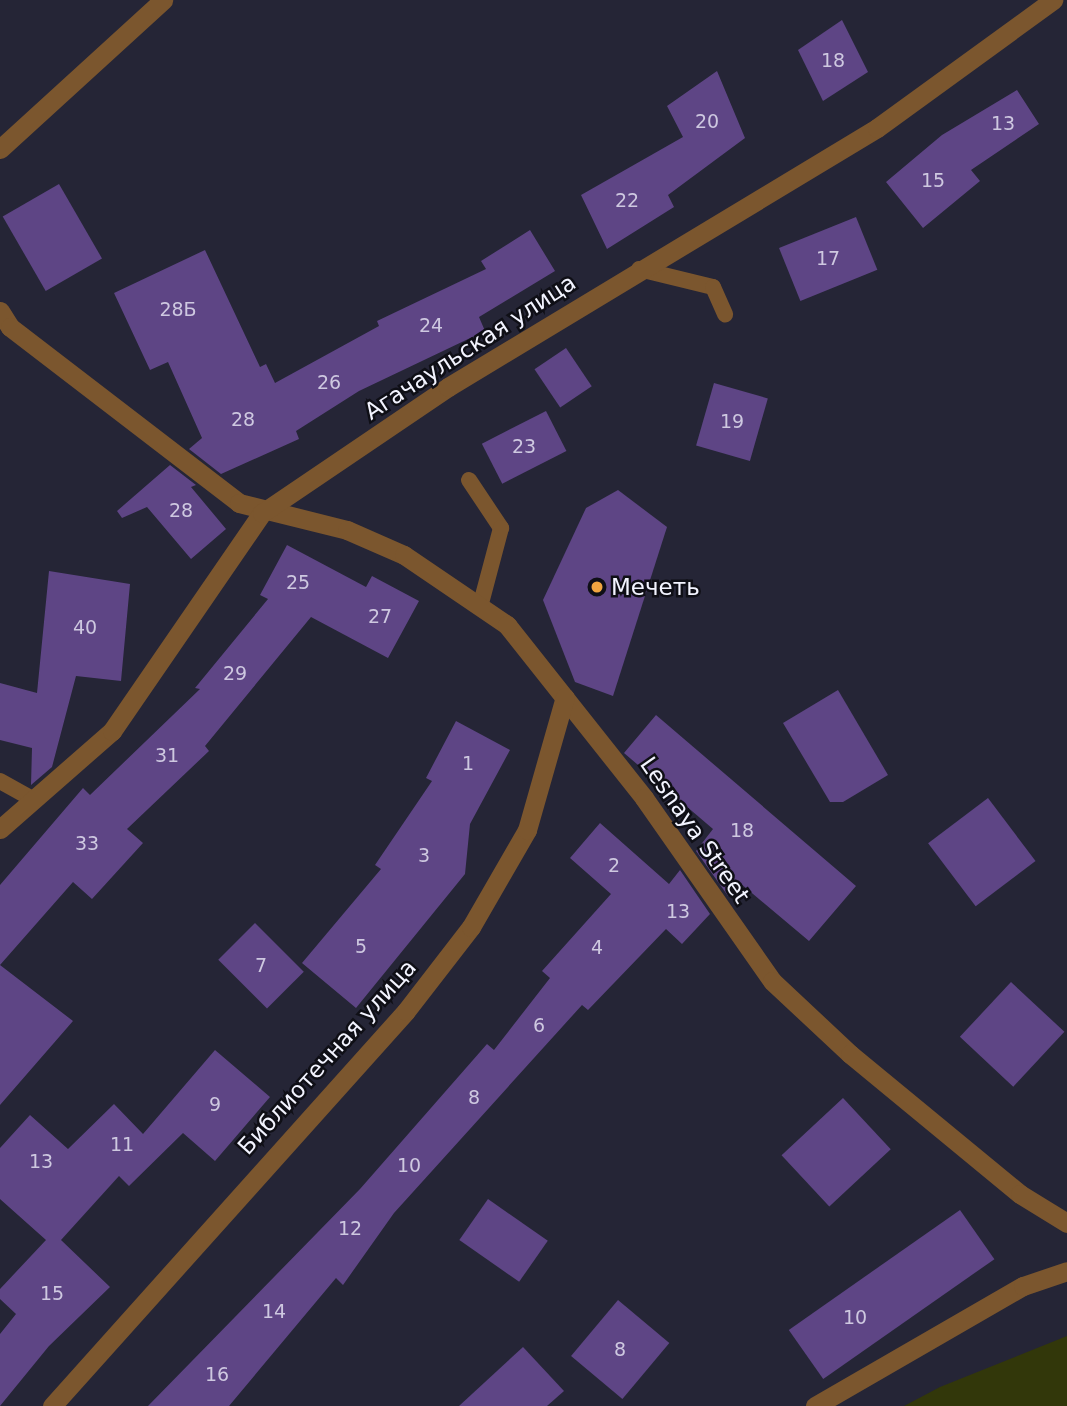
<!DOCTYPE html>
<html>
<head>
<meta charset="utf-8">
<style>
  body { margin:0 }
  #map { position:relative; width:1067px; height:1406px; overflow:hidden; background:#252536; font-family:"DejaVu Sans",sans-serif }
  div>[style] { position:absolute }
  .green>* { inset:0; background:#32370a }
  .building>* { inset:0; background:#5e4585; transform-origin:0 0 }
  .service>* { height:16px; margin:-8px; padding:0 8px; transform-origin:8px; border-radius:8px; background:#7b562e }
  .minor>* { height:19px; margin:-9.5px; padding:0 9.5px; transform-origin:9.5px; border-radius:9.5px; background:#7b562e }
  .dots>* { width:19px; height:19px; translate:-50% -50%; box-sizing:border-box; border:4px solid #0f0f16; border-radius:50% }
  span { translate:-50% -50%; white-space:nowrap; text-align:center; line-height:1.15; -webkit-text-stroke:5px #0f0f16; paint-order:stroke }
  .number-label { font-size:19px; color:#cec8e0 }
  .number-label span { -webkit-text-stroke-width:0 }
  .street-label { font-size:23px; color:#f3f4ff }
  .poi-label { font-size:23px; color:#f3f4ff }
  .left { translate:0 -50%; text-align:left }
</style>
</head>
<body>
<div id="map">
  <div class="green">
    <div style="clip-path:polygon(1067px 1336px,1067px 1406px,904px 1406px,940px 1387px)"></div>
  </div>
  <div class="building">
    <div style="clip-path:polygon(842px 20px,868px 72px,823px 101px,798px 50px)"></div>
    <div style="clip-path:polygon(717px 71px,745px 138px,668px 195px,674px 207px,607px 249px,581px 195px,683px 137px,667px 106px)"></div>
    <div style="clip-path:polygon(1017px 90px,1039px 124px,971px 170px,980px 181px,923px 228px,886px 182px,942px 135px)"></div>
    <div style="left:59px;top:184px;width:86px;height:65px;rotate:60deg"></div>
    <div style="left:856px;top:217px;width:57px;height:83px;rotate:68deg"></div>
    <div style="clip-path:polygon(530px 230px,555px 271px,479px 317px,485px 331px,359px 391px,296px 431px,299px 439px,221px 474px,189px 449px,202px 438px,168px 362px,150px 370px,114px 293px,205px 250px,260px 367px,266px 364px,275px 383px,379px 326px,377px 321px,486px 269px,481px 261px)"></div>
    <div style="left:566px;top:348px;width:46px;height:38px;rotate:56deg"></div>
    <div style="left:714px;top:383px;width:56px;height:65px;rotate:16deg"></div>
    <div style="left:546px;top:411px;width:45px;height:72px;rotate:63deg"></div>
    <div style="clip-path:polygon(170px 465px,196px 485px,191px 487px,226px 529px,191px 559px,147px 507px,122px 518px,117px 511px)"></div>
    <div style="clip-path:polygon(618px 490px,667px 527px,613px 696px,575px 682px,543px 600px,586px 508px)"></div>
    <div style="clip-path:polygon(287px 545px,366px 587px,372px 576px,419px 601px,388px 658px,311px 617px,205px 746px,209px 751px,127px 829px,143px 843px,92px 899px,73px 882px,0 965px,73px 1021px,0 1105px,0 885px,83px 788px,90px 795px,200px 689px,195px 688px,268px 599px,260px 595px)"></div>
    <div style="clip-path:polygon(49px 571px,130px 584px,121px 681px,76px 676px,52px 767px,31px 785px,32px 748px,0 740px,0 683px,37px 693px)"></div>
    <div style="clip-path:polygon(838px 690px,888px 775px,843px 802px,830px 802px,783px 723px)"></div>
    <div style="clip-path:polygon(656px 715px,856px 886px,809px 941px,740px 883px,728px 896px,696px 851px,713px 829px,624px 753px)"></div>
    <div style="clip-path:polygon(456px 721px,510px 750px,470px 824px,465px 874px,356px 1008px,302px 963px,381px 869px,375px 865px,432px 781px,426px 778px)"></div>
    <div style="left:988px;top:798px;width:79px;height:75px;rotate:53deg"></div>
    <div style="clip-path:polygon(600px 823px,669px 884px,680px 870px,710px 914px,682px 944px,666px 929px,588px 1010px,582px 1005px,394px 1213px,343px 1285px,336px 1278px,229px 1406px,148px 1406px,360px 1189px,487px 1044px,494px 1050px,550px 978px,542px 971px,611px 894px,570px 858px)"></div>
    <div style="left:255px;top:923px;width:69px;height:52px;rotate:45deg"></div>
    <div style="left:1011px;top:982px;width:73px;height:75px;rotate:43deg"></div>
    <div style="clip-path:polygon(215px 1050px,270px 1097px,215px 1161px,183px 1133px,129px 1186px,119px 1176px,61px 1240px,110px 1287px,49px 1346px,0 1406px,0 1334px,16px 1314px,0 1299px,0 1289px,46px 1240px,0 1199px,0 1148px,30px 1115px,68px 1149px,114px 1104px,143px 1134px)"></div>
    <div style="left:843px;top:1098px;width:70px;height:84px;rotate:47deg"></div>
    <div style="left:488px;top:1199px;width:73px;height:50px;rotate:35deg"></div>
    <div style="left:960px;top:1210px;width:60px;height:209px;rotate:55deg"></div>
    <div style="left:618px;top:1300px;width:67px;height:73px;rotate:40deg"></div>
    <div style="clip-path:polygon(523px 1347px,564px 1391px,547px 1406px,459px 1406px)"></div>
  </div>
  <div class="service">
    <div style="left:639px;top:269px;width:76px;rotate:13.7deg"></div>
    <div style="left:713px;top:287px;width:30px;rotate:66deg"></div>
    <div style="left:469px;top:480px;width:58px;rotate:56.3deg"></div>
    <div style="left:501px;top:528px;width:78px;rotate:104.9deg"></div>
    <div style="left:0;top:781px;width:38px;rotate:29deg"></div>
  </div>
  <div class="minor">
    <div style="left:0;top:149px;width:221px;rotate:-42.4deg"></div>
    <div style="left:0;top:311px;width:19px;rotate:58deg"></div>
    <div style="left:10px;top:327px;width:289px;rotate:37.5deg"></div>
    <div style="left:239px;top:503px;width:111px;rotate:14deg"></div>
    <div style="left:347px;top:530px;width:62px;rotate:23.7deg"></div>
    <div style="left:404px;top:555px;width:125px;rotate:34.2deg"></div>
    <div style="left:507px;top:625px;width:221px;rotate:51.6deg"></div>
    <div style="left:644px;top:798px;width:223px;rotate:55deg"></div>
    <div style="left:772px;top:981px;width:107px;rotate:43.1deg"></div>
    <div style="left:850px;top:1054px;width:220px;rotate:39.5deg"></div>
    <div style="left:1020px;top:1194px;width:55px;rotate:31.7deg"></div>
    <div style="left:0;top:829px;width:149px;rotate:-41.2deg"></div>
    <div style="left:112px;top:731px;width:265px;rotate:-55.5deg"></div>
    <div style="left:262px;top:513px;width:225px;rotate:-34.1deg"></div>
    <div style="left:448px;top:387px;width:501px;rotate:-31.12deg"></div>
    <div style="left:877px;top:128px;width:218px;rotate:-36deg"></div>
    <div style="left:52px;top:1406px;width:530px;rotate:-48.13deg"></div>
    <div style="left:406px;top:1011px;width:106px;rotate:-52.3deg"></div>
    <div style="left:471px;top:927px;width:112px;rotate:-60deg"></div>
    <div style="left:527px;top:830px;width:138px;rotate:-74.1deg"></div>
    <div style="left:815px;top:1406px;width:240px;rotate:-30deg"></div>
    <div style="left:1023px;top:1286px;width:46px;rotate:-18.8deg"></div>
  </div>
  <div class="dots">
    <div style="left:597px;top:587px;background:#f1a540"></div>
  </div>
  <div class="number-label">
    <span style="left:833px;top:61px">18</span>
    <span style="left:707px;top:122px">20</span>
    <span style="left:1003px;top:124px">13</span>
    <span style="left:933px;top:181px">15</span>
    <span style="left:627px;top:201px">22</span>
    <span style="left:828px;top:259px">17</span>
    <span style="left:178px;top:310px">28Б</span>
    <span style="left:431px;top:326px">24</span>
    <span style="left:329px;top:383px">26</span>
    <span style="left:243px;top:420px">28</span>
    <span style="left:732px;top:422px">19</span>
    <span style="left:524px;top:447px">23</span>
    <span style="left:181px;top:511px">28</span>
    <span style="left:298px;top:583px">25</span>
    <span style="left:380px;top:617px">27</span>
    <span style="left:85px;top:628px">40</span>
    <span style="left:235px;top:674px">29</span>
    <span style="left:167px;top:756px">31</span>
    <span style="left:468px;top:764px">1</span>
    <span style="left:742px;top:831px">18</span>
    <span style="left:87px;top:844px">33</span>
    <span style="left:424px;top:856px">3</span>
    <span style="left:614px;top:866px">2</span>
    <span style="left:678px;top:912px">13</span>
    <span style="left:361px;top:947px">5</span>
    <span style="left:597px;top:948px">4</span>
    <span style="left:261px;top:966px">7</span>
    <span style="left:539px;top:1026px">6</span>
    <span style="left:474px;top:1098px">8</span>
    <span style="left:215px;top:1105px">9</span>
    <span style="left:122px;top:1145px">11</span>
    <span style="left:41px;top:1162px">13</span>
    <span style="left:409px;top:1166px">10</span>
    <span style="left:350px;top:1229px">12</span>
    <span style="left:52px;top:1294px">15</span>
    <span style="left:274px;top:1312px">14</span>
    <span style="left:855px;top:1318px">10</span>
    <span style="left:620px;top:1350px">8</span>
    <span style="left:217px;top:1375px">16</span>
  </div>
  <div class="street-label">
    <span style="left:470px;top:347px;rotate:-33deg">Агачаульская улица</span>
    <span style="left:695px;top:830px;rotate:55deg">Lesnaya Street</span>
    <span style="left:327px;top:1057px;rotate:-48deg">Библиотечная улица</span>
  </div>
  <div class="poi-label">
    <span class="left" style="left:611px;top:587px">Мечеть</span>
  </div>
</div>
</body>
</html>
